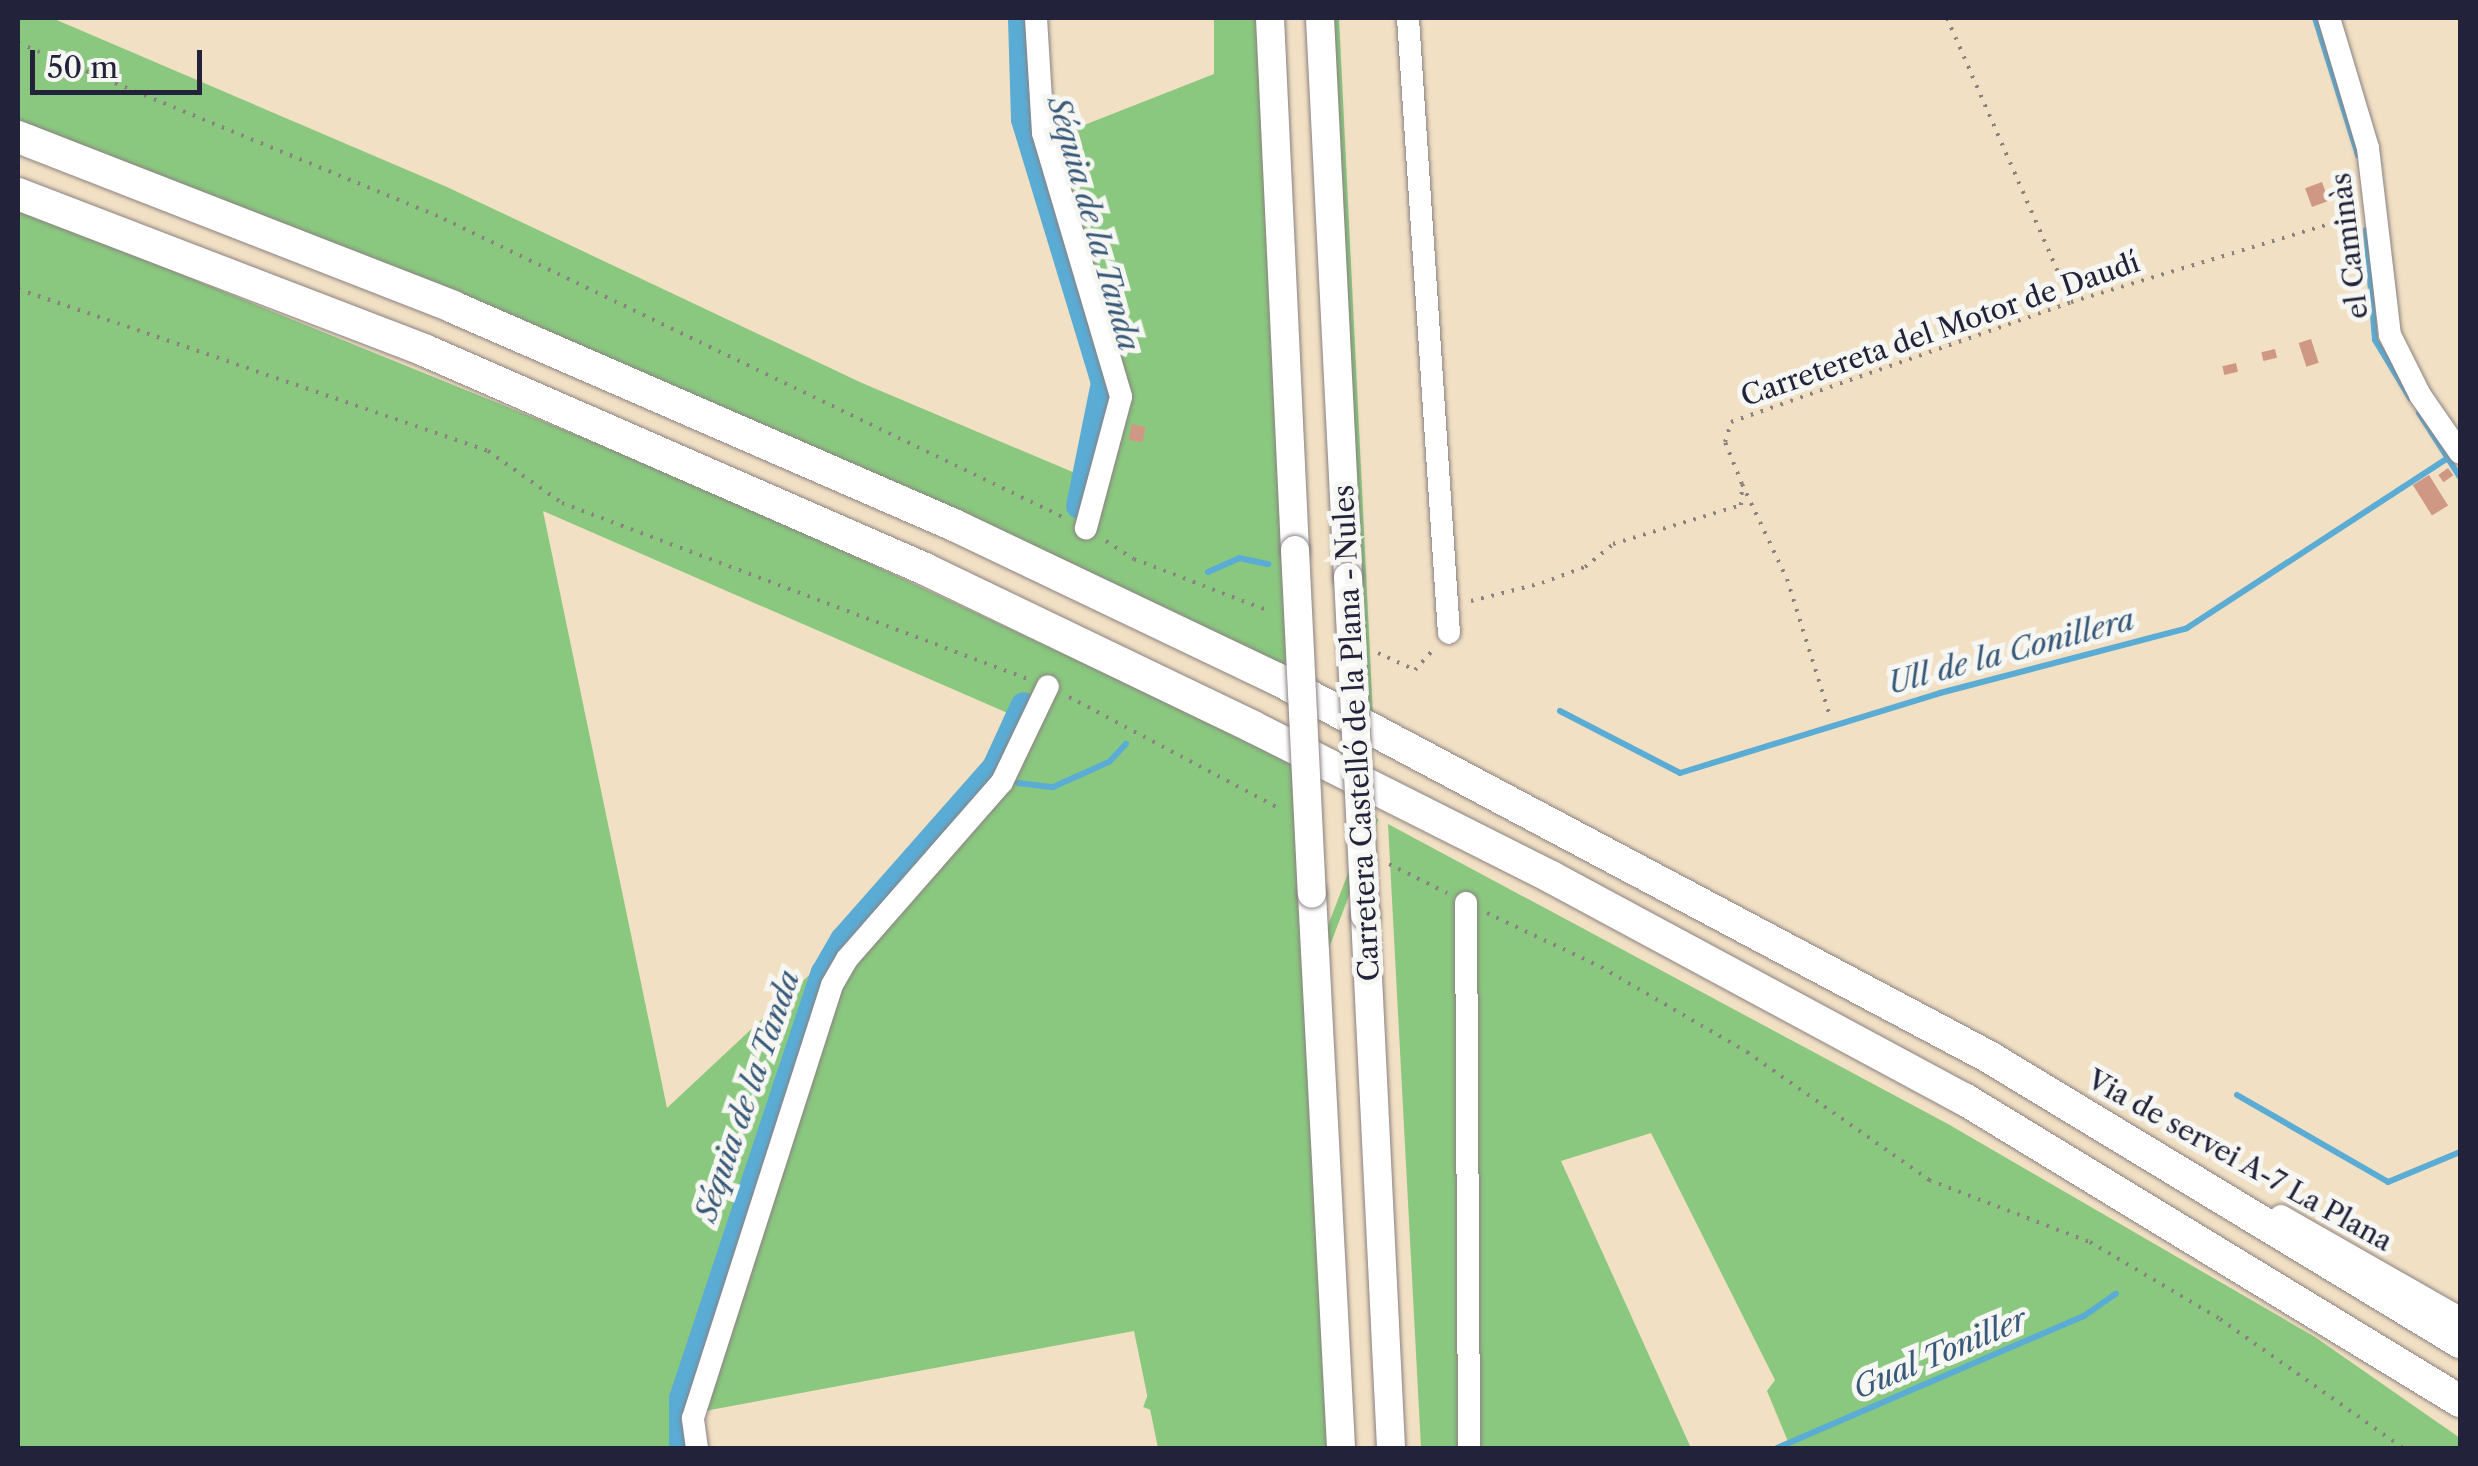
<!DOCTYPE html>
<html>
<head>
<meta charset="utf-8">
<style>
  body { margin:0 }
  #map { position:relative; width:2478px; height:1466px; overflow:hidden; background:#f2e0c4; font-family:"Libre Caslon Text",serif }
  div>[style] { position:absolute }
  .green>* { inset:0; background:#8ac87f; transform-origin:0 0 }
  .stream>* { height:6px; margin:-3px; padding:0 3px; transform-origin:3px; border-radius:3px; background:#5aacd5 }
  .canal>* { height:25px; margin:-12.5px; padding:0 12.5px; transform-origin:12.5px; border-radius:12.5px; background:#5aacd5 }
  .building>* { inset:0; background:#cf9884; transform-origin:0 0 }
  .path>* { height:4px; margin-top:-2px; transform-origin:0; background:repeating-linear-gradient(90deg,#8a8180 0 2.5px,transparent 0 10.5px) }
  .roads { filter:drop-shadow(0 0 2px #8a8180) drop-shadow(0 0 2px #8a8180) }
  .minor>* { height:22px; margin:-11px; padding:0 11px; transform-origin:11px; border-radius:11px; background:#fff }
  .major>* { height:28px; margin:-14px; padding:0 14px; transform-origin:14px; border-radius:14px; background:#fff }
  .highway>* { height:32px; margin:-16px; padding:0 16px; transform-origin:16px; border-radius:16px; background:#fff }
  .bridges { filter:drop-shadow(0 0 2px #8a8180) drop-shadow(0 0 2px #8a8180) }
  .major-bridge>* { height:28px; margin:-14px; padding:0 14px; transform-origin:14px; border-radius:14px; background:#fff }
  span { translate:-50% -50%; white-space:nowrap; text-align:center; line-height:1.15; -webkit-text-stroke:10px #f6f6f2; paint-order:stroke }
  .street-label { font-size:28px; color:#22223b }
  .water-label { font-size:30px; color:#385979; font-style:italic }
  .frame { position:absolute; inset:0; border:20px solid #22223b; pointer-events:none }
  .scale { position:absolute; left:30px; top:50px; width:172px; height:45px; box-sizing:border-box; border:5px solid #22223b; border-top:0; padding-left:12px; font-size:30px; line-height:35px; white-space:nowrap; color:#22223b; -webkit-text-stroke:8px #f6f6f2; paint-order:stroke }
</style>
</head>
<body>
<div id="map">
  <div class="green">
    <div style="clip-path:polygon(18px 18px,52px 18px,447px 187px,862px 383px,1101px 484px,1123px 397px,1046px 140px,1214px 74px,1214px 18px,1259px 18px,1289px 674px,18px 122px)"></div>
    <div style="clip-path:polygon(1331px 18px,1339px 18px,1373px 715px,1366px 711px)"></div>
    <div style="clip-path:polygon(evenodd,18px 208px,719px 493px,1293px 761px,1328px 1448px,1158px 1448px,1134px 1331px,710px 1410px,693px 1418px,696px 1448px,18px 1448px,18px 208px,543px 511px,1035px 725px,848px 959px,821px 964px,667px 1108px,543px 511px)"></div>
    <div style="left:1370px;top:816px;width:9px;height:633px;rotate:21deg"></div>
    <div style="clip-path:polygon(1388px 824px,1948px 1124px,2315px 1337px,2460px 1438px,2460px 1448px,1780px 1448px,1789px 1444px,1767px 1391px,1775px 1380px,1651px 1133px,1561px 1161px,1691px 1448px,1421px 1448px)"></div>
  </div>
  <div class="stream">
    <div style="left:2315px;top:18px;width:144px;rotate:72.6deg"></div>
    <div style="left:2366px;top:230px;width:110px;rotate:85.3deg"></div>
    <div style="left:2375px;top:340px;width:68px;rotate:58.9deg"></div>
    <div style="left:2419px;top:413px;width:76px;rotate:57.4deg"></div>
    <div style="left:1208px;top:572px;width:34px;rotate:-24deg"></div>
    <div style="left:1239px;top:558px;width:30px;rotate:12deg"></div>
    <div style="left:1560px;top:711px;width:135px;rotate:27.3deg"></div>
    <div style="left:1680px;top:773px;width:272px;rotate:-17.1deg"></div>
    <div style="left:1940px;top:693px;width:255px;rotate:-14.7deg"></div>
    <div style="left:2187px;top:628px;width:311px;rotate:-33.1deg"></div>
    <div style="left:1018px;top:783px;width:35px;rotate:7deg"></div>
    <div style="left:1053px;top:787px;width:61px;rotate:-24.1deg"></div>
    <div style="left:1109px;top:762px;width:25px;rotate:-47deg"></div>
    <div style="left:2237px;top:1095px;width:174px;rotate:29.9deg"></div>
    <div style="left:2388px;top:1182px;width:78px;rotate:-22.6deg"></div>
    <div style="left:1777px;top:1448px;width:334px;rotate:-23.3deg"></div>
    <div style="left:2084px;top:1316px;width:39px;rotate:-35deg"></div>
  </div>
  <div class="canal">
    <div style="left:1020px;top:18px;width:101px;rotate:88.3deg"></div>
    <div style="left:1023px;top:119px;width:275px;rotate:73.1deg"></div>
    <div style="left:1103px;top:382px;width:126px;rotate:101.4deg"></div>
    <div style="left:681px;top:1448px;width:50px;rotate:-90deg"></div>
    <div style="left:681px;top:1398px;width:449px;rotate:-71.6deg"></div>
    <div style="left:823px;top:972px;width:39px;rotate:-60deg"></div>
    <div style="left:843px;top:938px;width:228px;rotate:-48.6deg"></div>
    <div style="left:994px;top:767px;width:69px;rotate:-65.3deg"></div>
  </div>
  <div class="building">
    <div style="left:2322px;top:182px;width:20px;height:18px;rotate:70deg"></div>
    <div style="left:2311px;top:339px;width:25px;height:13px;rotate:72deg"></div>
    <div style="left:2275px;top:349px;width:9px;height:14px;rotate:77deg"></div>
    <div style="left:2236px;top:363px;width:9px;height:14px;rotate:77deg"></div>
    <div style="left:1132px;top:424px;width:14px;height:16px;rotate:12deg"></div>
    <div style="left:2448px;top:468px;width:9px;height:12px;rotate:54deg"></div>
    <div style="left:2429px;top:475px;width:36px;height:19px;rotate:58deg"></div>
  </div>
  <div class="path">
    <div style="left:1947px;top:18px;width:310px;rotate:66.4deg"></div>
    <div style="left:18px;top:43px;width:461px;rotate:22.4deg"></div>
    <div style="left:444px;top:219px;width:691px;rotate:25.71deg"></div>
    <div style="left:18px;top:289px;width:497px;rotate:19deg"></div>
    <div style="left:488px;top:451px;width:90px;rotate:35.1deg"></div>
    <div style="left:562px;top:503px;width:499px;rotate:20.7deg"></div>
    <div style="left:1742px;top:484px;width:105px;rotate:64.7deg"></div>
    <div style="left:1787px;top:579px;width:140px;rotate:72.6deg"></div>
    <div style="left:1106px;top:541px;width:33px;rotate:33deg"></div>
    <div style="left:1134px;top:559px;width:147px;rotate:21.1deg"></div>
    <div style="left:1471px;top:601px;width:73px;rotate:-14.2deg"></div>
    <div style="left:1542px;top:583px;width:46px;rotate:-20.4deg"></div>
    <div style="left:1585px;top:567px;width:36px;rotate:-39deg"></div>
    <div style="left:1613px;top:544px;width:134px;rotate:-16.9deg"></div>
    <div style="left:1741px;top:505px;width:21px;rotate:-87deg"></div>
    <div style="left:1742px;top:484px;width:45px;rotate:-112deg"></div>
    <div style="left:1725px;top:442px;width:21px;rotate:-73deg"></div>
    <div style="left:1731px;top:422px;width:361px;rotate:-19.4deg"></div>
    <div style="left:2071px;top:302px;width:297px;rotate:-16.8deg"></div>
    <div style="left:1378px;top:653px;width:41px;rotate:24.7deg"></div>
    <div style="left:1415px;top:670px;width:30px;rotate:-48deg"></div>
    <div style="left:1069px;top:697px;width:241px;rotate:27.9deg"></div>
    <div style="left:1389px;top:864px;width:65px;rotate:26.6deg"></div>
    <div style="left:1487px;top:913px;width:126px;rotate:25.3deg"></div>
    <div style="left:1601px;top:967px;width:169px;rotate:30.2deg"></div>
    <div style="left:1747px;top:1052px;width:223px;rotate:35.1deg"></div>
    <div style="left:1929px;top:1180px;width:173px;rotate:21.1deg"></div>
    <div style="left:2090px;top:1242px;width:151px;rotate:30.6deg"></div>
    <div style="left:2220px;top:1319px;width:224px;rotate:35.2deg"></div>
  </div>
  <div class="roads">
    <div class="minor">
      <div style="left:1036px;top:18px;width:115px;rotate:86.5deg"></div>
      <div style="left:1043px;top:133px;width:275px;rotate:73.5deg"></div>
      <div style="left:1121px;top:397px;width:136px;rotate:105deg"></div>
      <div style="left:1408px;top:18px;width:616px;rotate:86.19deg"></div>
      <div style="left:2329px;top:18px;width:136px;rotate:73.3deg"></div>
      <div style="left:2368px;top:148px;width:188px;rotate:83.3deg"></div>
      <div style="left:2390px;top:335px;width:67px;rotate:63.4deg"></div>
      <div style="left:2420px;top:395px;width:70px;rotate:55.4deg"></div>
      <div style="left:1466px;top:903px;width:545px;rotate:89.68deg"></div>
      <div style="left:2281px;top:1216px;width:206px;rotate:29.7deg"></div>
      <div style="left:697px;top:1448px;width:30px;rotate:-98deg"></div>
      <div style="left:693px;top:1418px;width:455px;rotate:-72.2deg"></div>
      <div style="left:832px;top:985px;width:30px;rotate:-60deg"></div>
      <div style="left:847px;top:959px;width:235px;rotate:-48.8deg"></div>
      <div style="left:1002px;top:782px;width:106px;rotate:-64.4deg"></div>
    </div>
    <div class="major">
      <div style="left:1270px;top:18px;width:533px;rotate:87.31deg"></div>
      <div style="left:1320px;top:18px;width:560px;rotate:87.13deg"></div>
      <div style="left:1312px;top:894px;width:555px;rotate:87deg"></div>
      <div style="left:1365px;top:916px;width:533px;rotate:87.2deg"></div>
    </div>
    <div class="highway">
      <div style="left:18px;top:137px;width:467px;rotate:21.3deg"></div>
      <div style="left:453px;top:307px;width:546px;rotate:23.52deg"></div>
      <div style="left:954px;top:525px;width:358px;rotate:25.5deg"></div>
      <div style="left:1277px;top:679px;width:806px;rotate:27.96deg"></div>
      <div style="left:1989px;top:1057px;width:551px;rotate:31.18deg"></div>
      <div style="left:18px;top:194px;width:435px;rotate:21deg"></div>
      <div style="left:424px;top:350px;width:547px;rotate:23.61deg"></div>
      <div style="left:925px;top:569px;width:364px;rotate:25.7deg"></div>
      <div style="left:1253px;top:727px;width:334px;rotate:26.7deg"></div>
      <div style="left:1551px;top:877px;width:469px;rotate:28.3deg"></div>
      <div style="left:1964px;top:1099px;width:581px;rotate:31.34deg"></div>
    </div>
  </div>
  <div class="bridges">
    <div class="major-bridge">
      <div style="left:1295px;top:550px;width:344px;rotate:87.2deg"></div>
      <div style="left:1348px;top:577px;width:339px;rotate:87.1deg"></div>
    </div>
  </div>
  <div class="street-label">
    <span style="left:2349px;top:246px;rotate:-97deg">el Caminàs</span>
    <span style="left:1940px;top:329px;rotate:-19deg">Carretereta del Motor de Daudí</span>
    <span style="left:1356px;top:733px;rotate:-93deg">Carretera Castelló de la Plana - Nules</span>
    <span style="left:2240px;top:1160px;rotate:29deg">Via de servei A-7 La Plana</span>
  </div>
  <div class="water-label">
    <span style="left:1093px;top:224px;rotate:74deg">Séquia de la Tanda</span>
    <span style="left:2011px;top:652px;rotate:-15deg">Ull de la Conillera</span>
    <span style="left:748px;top:1096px;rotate:-71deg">Séquia de la Tanda</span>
    <span style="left:1940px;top:1354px;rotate:-23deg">Gual Toniller</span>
  </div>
  <div class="frame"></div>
  <div class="scale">50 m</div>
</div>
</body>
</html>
